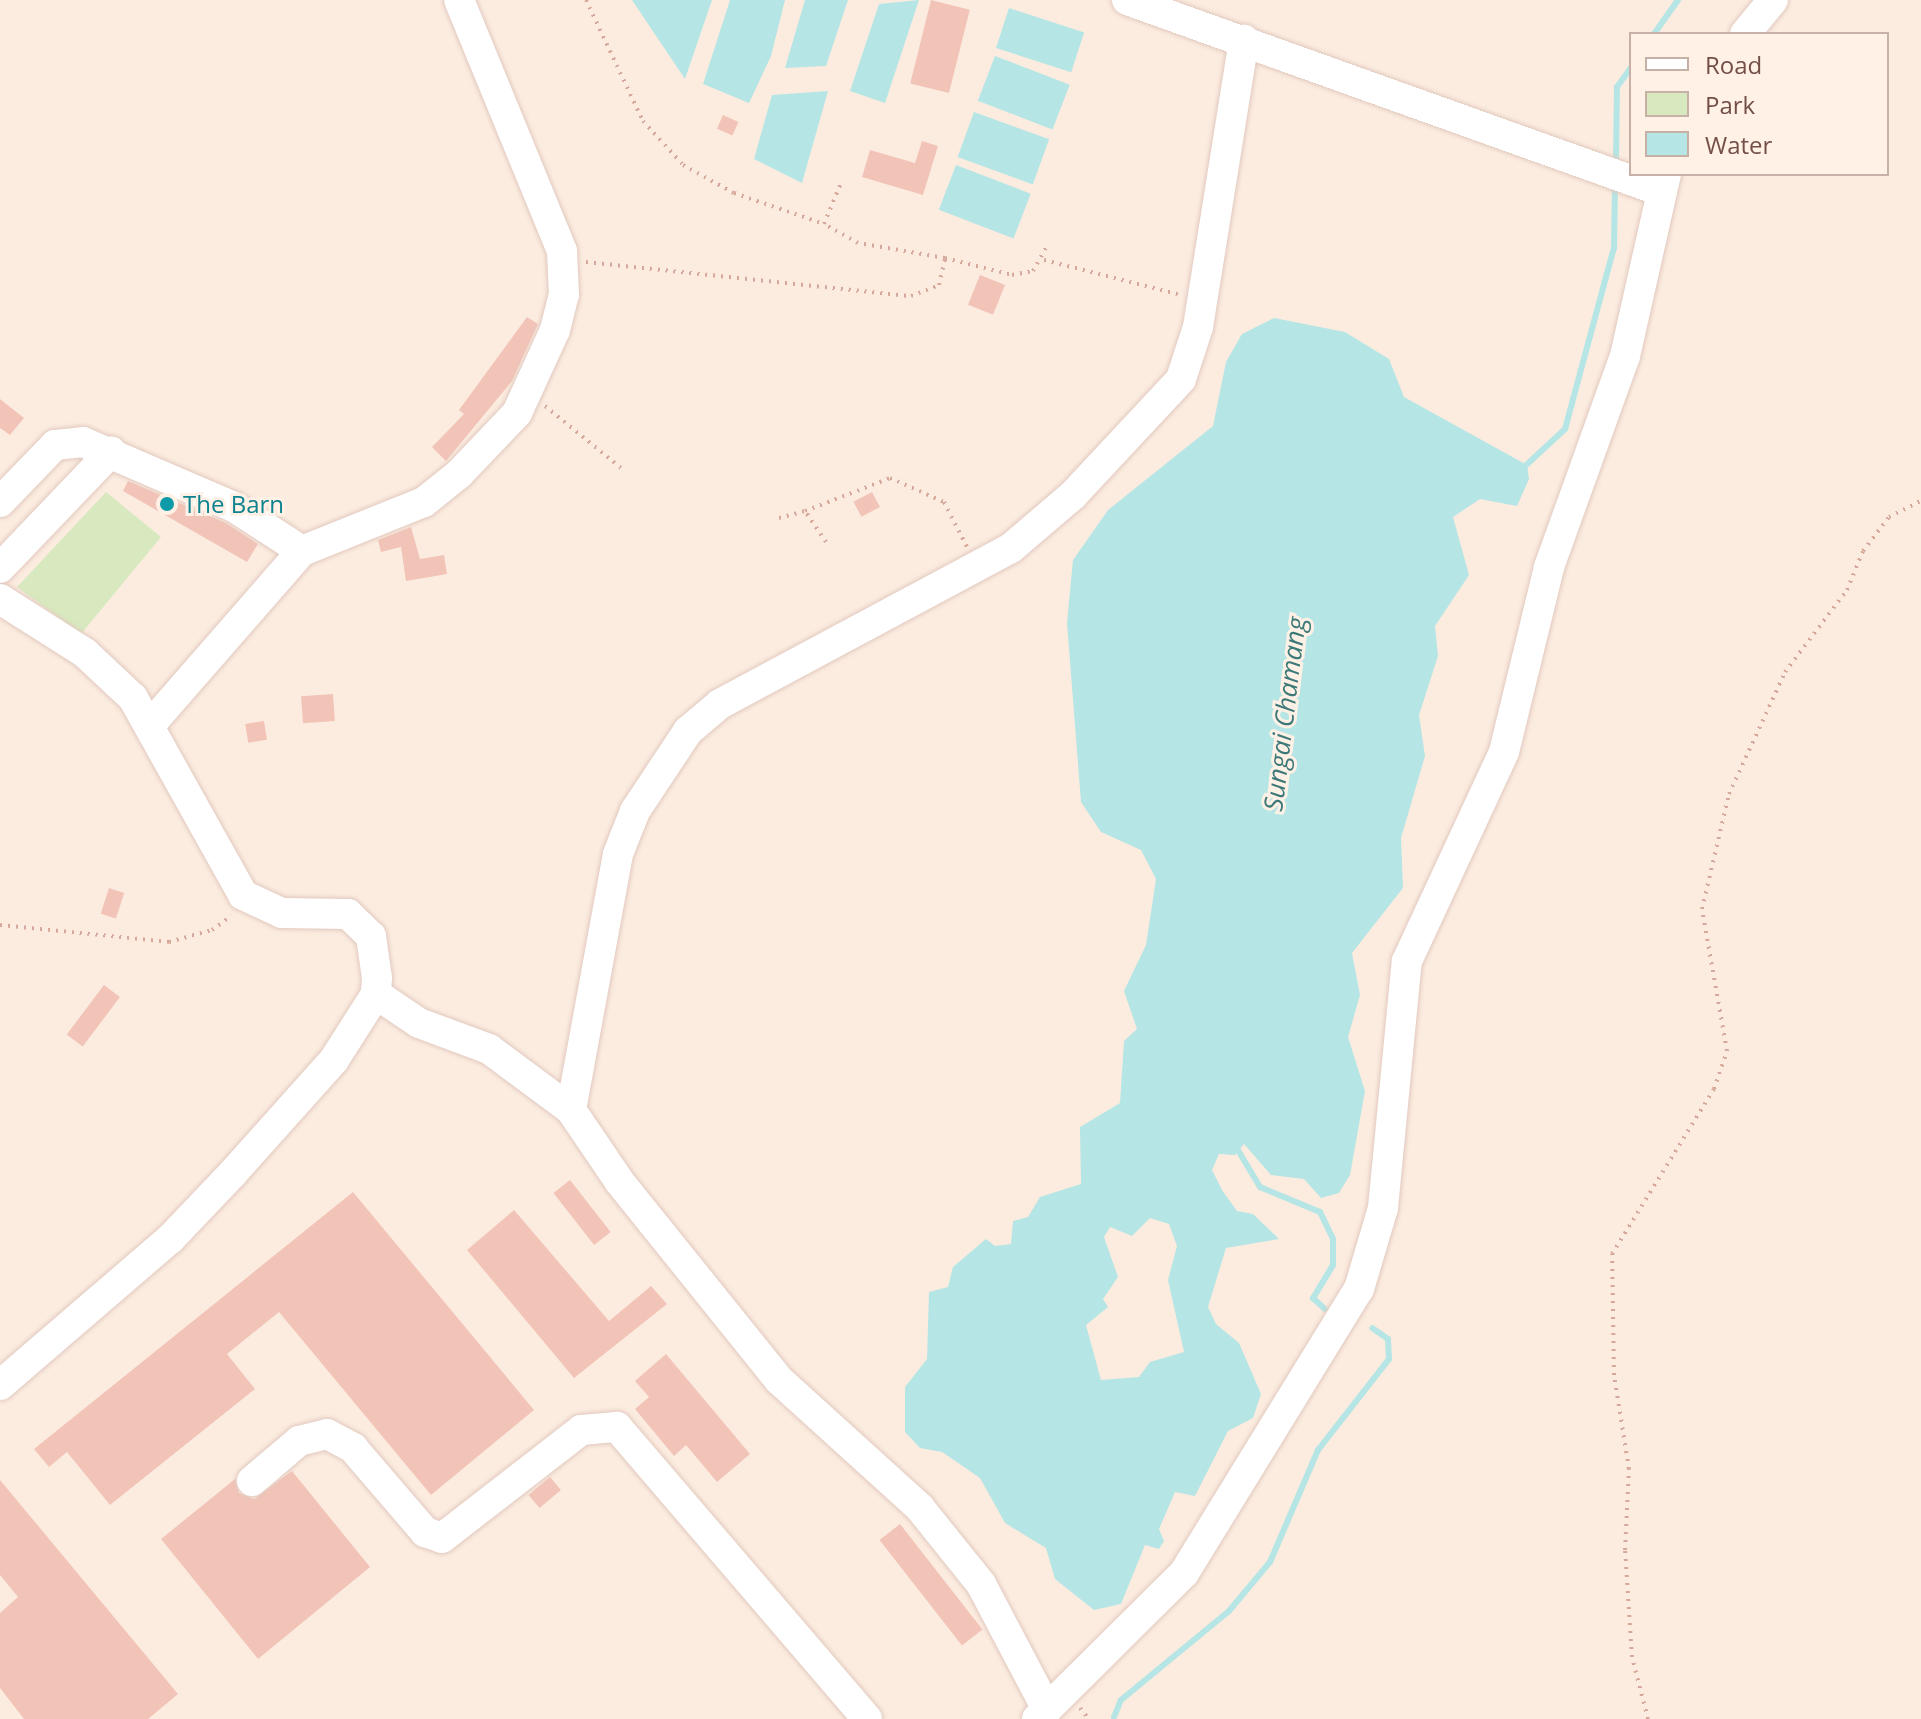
<!DOCTYPE html>
<html>
<head>
<meta charset="utf-8">
<style>
  body { margin:0 }
  #map { position:relative; width:1921px; height:1719px; overflow:hidden; background:#fcece0; font-family:"Open Sans",sans-serif }
  div>[style] { position:absolute }
  .green>* { inset:0; background:#d8e9bf }
  .water>* { inset:0; background:#b5e5e4; transform-origin:0 0 }
  .stream>* { height:6px; margin:-3px; padding:0 3px; transform-origin:3px; border-radius:3px; background:#b5e5e4 }
  .building>* { inset:0; background:#f2c4b8; transform-origin:0 0 }
  .path>* { height:4px; margin-top:-2px; transform-origin:0; background:repeating-linear-gradient(90deg,#d6a89b 0 2px,transparent 0 8px) }
  .roads { filter:drop-shadow(0 0 2px #e2c9bf) drop-shadow(0 0 2px #e2c9bf) }
  .minor>* { height:30px; margin:-15px; padding:0 15px; transform-origin:15px; border-radius:15px; background:#fff }
  .dots>* { width:22px; height:22px; translate:-50% -50%; box-sizing:border-box; border:4px solid #fff1e6; border-radius:50% }
  span { translate:-50% -50%; white-space:nowrap; text-align:center; line-height:1.15; -webkit-text-stroke:6px #fff1e6; paint-order:stroke }
  .culture-label { font-size:24px; color:#0d838f }
  .left { translate:0 -50%; text-align:left }
  .water-label { font-size:26px; color:#3c7978; font-style:italic }
  .legend { position:absolute; left:1629px; top:32px; width:260px; height:144px; box-sizing:border-box; background:#fff1e6; border:2px solid #c7b0a6; margin:0; padding:10px 14px; list-style:none; font-size:24px; color:#734f47 }
  .legend li { display:flex; align-items:center; gap:16px; height:40px }
  .legend b { width:40px; border:2px solid #c7b0a6 }
</style>
</head>
<body>
<div id="map">
  <div class="green">
    <div style="clip-path:polygon(106px 492px,161px 537px,81px 634px,17px 587px)"></div>
  </div>
  <div class="water">
    <div style="clip-path:polygon(632px 0,712px 0,685px 79px)"></div>
    <div style="clip-path:polygon(730px 0,785px 0,771px 56px,749px 103px,703px 84px)"></div>
    <div style="clip-path:polygon(805px 0,848px 0,826px 66px,785px 68px)"></div>
    <div style="clip-path:polygon(919px 0,885px 103px,850px 91px,879px 4px)"></div>
    <div style="left:1009px;top:8px;width:79px;height:42px;rotate:18deg"></div>
    <div style="left:995px;top:56px;width:80px;height:48px;rotate:21deg"></div>
    <div style="clip-path:polygon(828px 91px,802px 183px,754px 159px,772px 95px)"></div>
    <div style="left:974px;top:112px;width:80px;height:48px;rotate:20deg"></div>
    <div style="left:956px;top:165px;width:80px;height:48px;rotate:21deg"></div>
    <div style="clip-path:polygon(evenodd,1274px 318px,1345px 332px,1389px 359px,1404px 397px,1527px 465px,1529px 479px,1517px 506px,1480px 499px,1453px 517px,1469px 575px,1435px 626px,1438px 656px,1419px 715px,1425px 756px,1401px 838px,1403px 888px,1352px 953px,1360px 995px,1348px 1037px,1365px 1091px,1350px 1175px,1339px 1193px,1321px 1198px,1304px 1179px,1271px 1175px,1244px 1144px,1235px 1155px,1219px 1154px,1212px 1170px,1222px 1190px,1237px 1211px,1253px 1214px,1279px 1239px,1226px 1248px,1208px 1307px,1216px 1324px,1239px 1343px,1261px 1394px,1253px 1418px,1228px 1431px,1195px 1496px,1175px 1492px,1159px 1529px,1164px 1541px,1159px 1549px,1145px 1545px,1121px 1604px,1094px 1610px,1055px 1579px,1046px 1548px,1005px 1523px,980px 1478px,942px 1452px,920px 1448px,905px 1432px,905px 1387px,927px 1359px,929px 1292px,948px 1287px,953px 1267px,986px 1239px,995px 1246px,1011px 1244px,1013px 1221px,1028px 1217px,1040px 1197px,1081px 1184px,1080px 1127px,1120px 1103px,1124px 1041px,1137px 1029px,1124px 991px,1146px 945px,1156px 879px,1141px 850px,1101px 832px,1081px 802px,1067px 623px,1073px 560px,1108px 510px,1213px 426px,1226px 362px,1242px 334px,1274px 318px,1150px 1218px,1169px 1224px,1177px 1246px,1168px 1280px,1184px 1352px,1150px 1362px,1139px 1377px,1101px 1380px,1086px 1325px,1108px 1307px,1103px 1299px,1118px 1277px,1104px 1237px,1110px 1227px,1132px 1236px,1150px 1218px)"></div>
  </div>
  <div class="stream">
    <div style="left:1654px;top:34px;width:42px;rotate:-54.8deg"></div>
    <div style="left:1616px;top:164px;width:77px;rotate:-89.3deg"></div>
    <div style="left:1617px;top:87px;width:24px;rotate:-54deg"></div>
    <div style="left:1524px;top:467px;width:56px;rotate:-42.8deg"></div>
    <div style="left:1565px;top:429px;width:188px;rotate:-74.9deg"></div>
    <div style="left:1614px;top:248px;width:65px;rotate:-89.1deg"></div>
    <div style="left:1236px;top:1147px;width:47px;rotate:59deg"></div>
    <div style="left:1260px;top:1187px;width:65px;rotate:22.6deg"></div>
    <div style="left:1320px;top:1212px;width:30px;rotate:64deg"></div>
    <div style="left:1333px;top:1239px;width:26px;rotate:90deg"></div>
    <div style="left:1333px;top:1265px;width:39px;rotate:121deg"></div>
    <div style="left:1313px;top:1298px;width:16px;rotate:43deg"></div>
    <div style="left:1114px;top:1717px;width:18px;rotate:-68deg"></div>
    <div style="left:1121px;top:1700px;width:140px;rotate:-39.5deg"></div>
    <div style="left:1229px;top:1611px;width:64px;rotate:-50.1deg"></div>
    <div style="left:1270px;top:1562px;width:122px;rotate:-66.8deg"></div>
    <div style="left:1318px;top:1450px;width:115px;rotate:-52deg"></div>
    <div style="left:1389px;top:1359px;width:20px;rotate:-93deg"></div>
    <div style="left:1388px;top:1339px;width:19px;rotate:-145deg"></div>
  </div>
  <div class="building">
    <div style="left:931px;top:0;width:40px;height:86px;rotate:14deg"></div>
    <div style="left:723px;top:115px;width:17px;height:15px;rotate:24deg"></div>
    <div style="clip-path:polygon(922px 141px,938px 146px,923px 195px,862px 177px,870px 150px,915px 163px)"></div>
    <div style="left:980px;top:275px;width:27px;height:32px;rotate:22deg"></div>
    <div style="clip-path:polygon(527px 317px,538px 324px,512px 381px,446px 461px,432px 447px,464px 414px,459px 410px)"></div>
    <div style="clip-path:polygon(0 399px,24px 418px,10px 435px,0 428px)"></div>
    <div style="clip-path:polygon(128px 481px,226px 523px,258px 544px,247px 562px,123px 491px)"></div>
    <div style="left:872px;top:492px;width:17px;height:21px;rotate:62deg"></div>
    <div style="clip-path:polygon(411px 527px,420px 559px,444px 555px,447px 574px,406px 581px,401px 547px,381px 552px,378px 540px)"></div>
    <div style="left:333px;top:694px;width:27px;height:32px;rotate:86deg"></div>
    <div style="left:264px;top:721px;width:19px;height:19px;rotate:81deg"></div>
    <div style="left:109px;top:888px;width:16px;height:27px;rotate:18deg"></div>
    <div style="left:104px;top:985px;width:20px;height:62px;rotate:37deg"></div>
    <div style="left:570px;top:1180px;width:66px;height:21px;rotate:52deg"></div>
    <div style="clip-path:polygon(353px 1192px,534px 1410px,431px 1495px,279px 1312px,227px 1354px,255px 1389px,110px 1505px,67px 1452px,49px 1467px,34px 1449px)"></div>
    <div style="clip-path:polygon(514px 1210px,609px 1321px,651px 1286px,667px 1304px,574px 1378px,467px 1250px)"></div>
    <div style="clip-path:polygon(666px 1354px,750px 1454px,717px 1482px,686px 1445px,674px 1456px,635px 1409px,649px 1397px,635px 1381px)"></div>
    <div style="clip-path:polygon(292px 1471px,370px 1567px,258px 1659px,161px 1539px,235px 1479px,239px 1493px,254px 1499px)"></div>
    <div style="left:550px;top:1477px;width:17px;height:28px;rotate:50deg"></div>
    <div style="clip-path:polygon(0 1480px,178px 1694px,148px 1719px,24px 1719px,0 1688px,0 1613px,18px 1597px,0 1575px)"></div>
    <div style="left:900px;top:1524px;width:134px;height:26px;rotate:52deg"></div>
  </div>
  <div class="path">
    <div style="left:586px;top:0;width:134px;rotate:64.8deg"></div>
    <div style="left:643px;top:121px;width:59px;rotate:47.7deg"></div>
    <div style="left:683px;top:165px;width:58px;rotate:28.8deg"></div>
    <div style="left:734px;top:193px;width:95px;rotate:19deg"></div>
    <div style="left:945px;top:258px;width:69px;rotate:14.2deg"></div>
    <div style="left:1012px;top:275px;width:21px;rotate:-11deg"></div>
    <div style="left:1033px;top:271px;width:29px;rotate:-61deg"></div>
    <div style="left:1044px;top:260px;width:141px;rotate:14.3deg"></div>
    <div style="left:586px;top:262px;width:327px;rotate:6deg"></div>
    <div style="left:911px;top:296px;width:30px;rotate:-21deg"></div>
    <div style="left:939px;top:285px;width:28px;rotate:-77deg"></div>
    <div style="left:945px;top:258px;width:88px;rotate:-170.2deg"></div>
    <div style="left:858px;top:243px;width:39px;rotate:-151deg"></div>
    <div style="left:824px;top:224px;width:44px;rotate:-67.5deg"></div>
    <div style="left:545px;top:406px;width:104px;rotate:39.2deg"></div>
    <div style="left:779px;top:518px;width:27px;rotate:-15deg"></div>
    <div style="left:826px;top:542px;width:37px;rotate:-124deg"></div>
    <div style="left:805px;top:511px;width:91px;rotate:-21.2deg"></div>
    <div style="left:890px;top:478px;width:59px;rotate:24deg"></div>
    <div style="left:944px;top:502px;width:51px;rotate:62.9deg"></div>
    <div style="left:0;top:925px;width:170px;rotate:5.7deg"></div>
    <div style="left:169px;top:942px;width:45px;rotate:-15.6deg"></div>
    <div style="left:212px;top:930px;width:24px;rotate:-36deg"></div>
    <div style="left:1080px;top:1708px;width:14px;rotate:51deg"></div>
    <div style="left:1648px;top:1719px;width:64px;rotate:-104.5deg"></div>
    <div style="left:1632px;top:1657px;width:107px;rotate:-93.7deg"></div>
    <div style="left:1625px;top:1550px;width:81px;rotate:-87.2deg"></div>
    <div style="left:1629px;top:1469px;width:95px;rotate:-99.1deg"></div>
    <div style="left:1614px;top:1375px;width:121px;rotate:-90.9deg"></div>
    <div style="left:1612px;top:1254px;width:194px;rotate:-58.3deg"></div>
    <div style="left:1714px;top:1089px;width:40px;rotate:-71.1deg"></div>
    <div style="left:1727px;top:1051px;width:144px;rotate:-100deg"></div>
    <div style="left:1702px;top:909px;width:118px;rotate:-76.8deg"></div>
    <div style="left:1729px;top:794px;width:134px;rotate:-65.3deg"></div>
    <div style="left:1785px;top:672px;width:103px;rotate:-52.9deg"></div>
    <div style="left:1847px;top:590px;width:42px;rotate:-67.7deg"></div>
    <div style="left:1863px;top:551px;width:43px;rotate:-52.6deg"></div>
    <div style="left:1889px;top:517px;width:36px;rotate:-27deg"></div>
  </div>
  <div class="roads">
    <div class="minor">
      <div style="left:1127px;top:0;width:567px;rotate:19.68deg"></div>
      <div style="left:1745px;top:34px;width:44px;rotate:-50.5deg"></div>
      <div style="left:0;top:502px;width:79px;rotate:-46deg"></div>
      <div style="left:55px;top:445px;width:28px;rotate:-6deg"></div>
      <div style="left:83px;top:442px;width:164px;rotate:23.3deg"></div>
      <div style="left:234px;top:507px;width:81px;rotate:32.9deg"></div>
      <div style="left:0;top:568px;width:161px;rotate:-46.3deg"></div>
      <div style="left:0;top:599px;width:101px;rotate:32.4deg"></div>
      <div style="left:85px;top:653px;width:66px;rotate:43.2deg"></div>
      <div style="left:133px;top:698px;width:226px;rotate:60.8deg"></div>
      <div style="left:243px;top:895px;width:43px;rotate:24.8deg"></div>
      <div style="left:282px;top:913px;width:66px;rotate:0.9deg"></div>
      <div style="left:348px;top:914px;width:32px;rotate:44deg"></div>
      <div style="left:371px;top:936px;width:42px;rotate:81.9deg"></div>
      <div style="left:377px;top:978px;width:16px;rotate:94deg"></div>
      <div style="left:376px;top:994px;width:78px;rotate:122.5deg"></div>
      <div style="left:334px;top:1060px;width:153px;rotate:131.8deg"></div>
      <div style="left:232px;top:1174px;width:90px;rotate:133.6deg"></div>
      <div style="left:170px;top:1239px;width:224px;rotate:139.3deg"></div>
      <div style="left:151px;top:724px;width:230px;rotate:-48.9deg"></div>
      <div style="left:302px;top:551px;width:131px;rotate:-21.9deg"></div>
      <div style="left:424px;top:502px;width:45px;rotate:-38.7deg"></div>
      <div style="left:459px;top:474px;width:84px;rotate:-46.4deg"></div>
      <div style="left:517px;top:413px;width:91px;rotate:-65.4deg"></div>
      <div style="left:555px;top:330px;width:36px;rotate:-76deg"></div>
      <div style="left:564px;top:295px;width:44px;rotate:-92.6deg"></div>
      <div style="left:562px;top:251px;width:271px;rotate:-112.3deg"></div>
      <div style="left:376px;top:994px;width:52px;rotate:34deg"></div>
      <div style="left:419px;top:1023px;width:75px;rotate:20.4deg"></div>
      <div style="left:489px;top:1049px;width:102px;rotate:36.6deg"></div>
      <div style="left:571px;top:1110px;width:86px;rotate:55.9deg"></div>
      <div style="left:619px;top:1181px;width:255px;rotate:51.2deg"></div>
      <div style="left:779px;top:1380px;width:190px;rotate:42.2deg"></div>
      <div style="left:920px;top:1508px;width:97px;rotate:51.2deg"></div>
      <div style="left:981px;top:1584px;width:141px;rotate:62.2deg"></div>
      <div style="left:571px;top:1110px;width:260px;rotate:-79.6deg"></div>
      <div style="left:618px;top:854px;width:46px;rotate:-68.4deg"></div>
      <div style="left:635px;top:811px;width:96px;rotate:-56.5deg"></div>
      <div style="left:688px;top:731px;width:42px;rotate:-40.2deg"></div>
      <div style="left:720px;top:704px;width:330px;rotate:-28.2deg"></div>
      <div style="left:1011px;top:548px;width:82px;rotate:-40.5deg"></div>
      <div style="left:1073px;top:495px;width:158px;rotate:-47deg"></div>
      <div style="left:1181px;top:379px;width:55px;rotate:-71.9deg"></div>
      <div style="left:1198px;top:327px;width:291px;rotate:-80.9deg"></div>
      <div style="left:252px;top:1481px;width:62px;rotate:-40.4deg"></div>
      <div style="left:299px;top:1441px;width:29px;rotate:-14deg"></div>
      <div style="left:327px;top:1434px;width:30px;rotate:28deg"></div>
      <div style="left:353px;top:1448px;width:111px;rotate:49.4deg"></div>
      <div style="left:425px;top:1532px;width:18px;rotate:19deg"></div>
      <div style="left:442px;top:1538px;width:176px;rotate:-37.8deg"></div>
      <div style="left:581px;top:1430px;width:36px;rotate:-5deg"></div>
      <div style="left:617px;top:1427px;width:384px;rotate:49.4deg"></div>
      <div style="left:1037px;top:1719px;width:207px;rotate:-44.8deg"></div>
      <div style="left:1184px;top:1573px;width:334px;rotate:-58.4deg"></div>
      <div style="left:1359px;top:1289px;width:84px;rotate:-73.5deg"></div>
      <div style="left:1383px;top:1208px;width:248px;rotate:-84.5deg"></div>
      <div style="left:1407px;top:961px;width:230px;rotate:-65.1deg"></div>
      <div style="left:1504px;top:752px;width:190px;rotate:-76.3deg"></div>
      <div style="left:1549px;top:567px;width:224px;rotate:-70.2deg"></div>
      <div style="left:1625px;top:356px;width:187px;rotate:-77.3deg"></div>
    </div>
  </div>
  <div class="dots">
    <div style="left:167px;top:504px;background:#0f9aa8"></div>
  </div>
  <div class="culture-label">
    <span class="left" style="left:183px;top:504px">The Barn</span>
  </div>
  <div class="water-label">
    <span style="left:1285px;top:714px;rotate:-83deg">Sungai Chamang</span>
  </div>
  <ul class="legend">
  <li><b style="height:10px;background:#fff"></b>Road</li>
  <li><b style="height:22px;background:#d8e9bf"></b>Park</li>
  <li><b style="height:22px;background:#b5e5e4"></b>Water</li>
  </ul>
</div>
</body>
</html>
